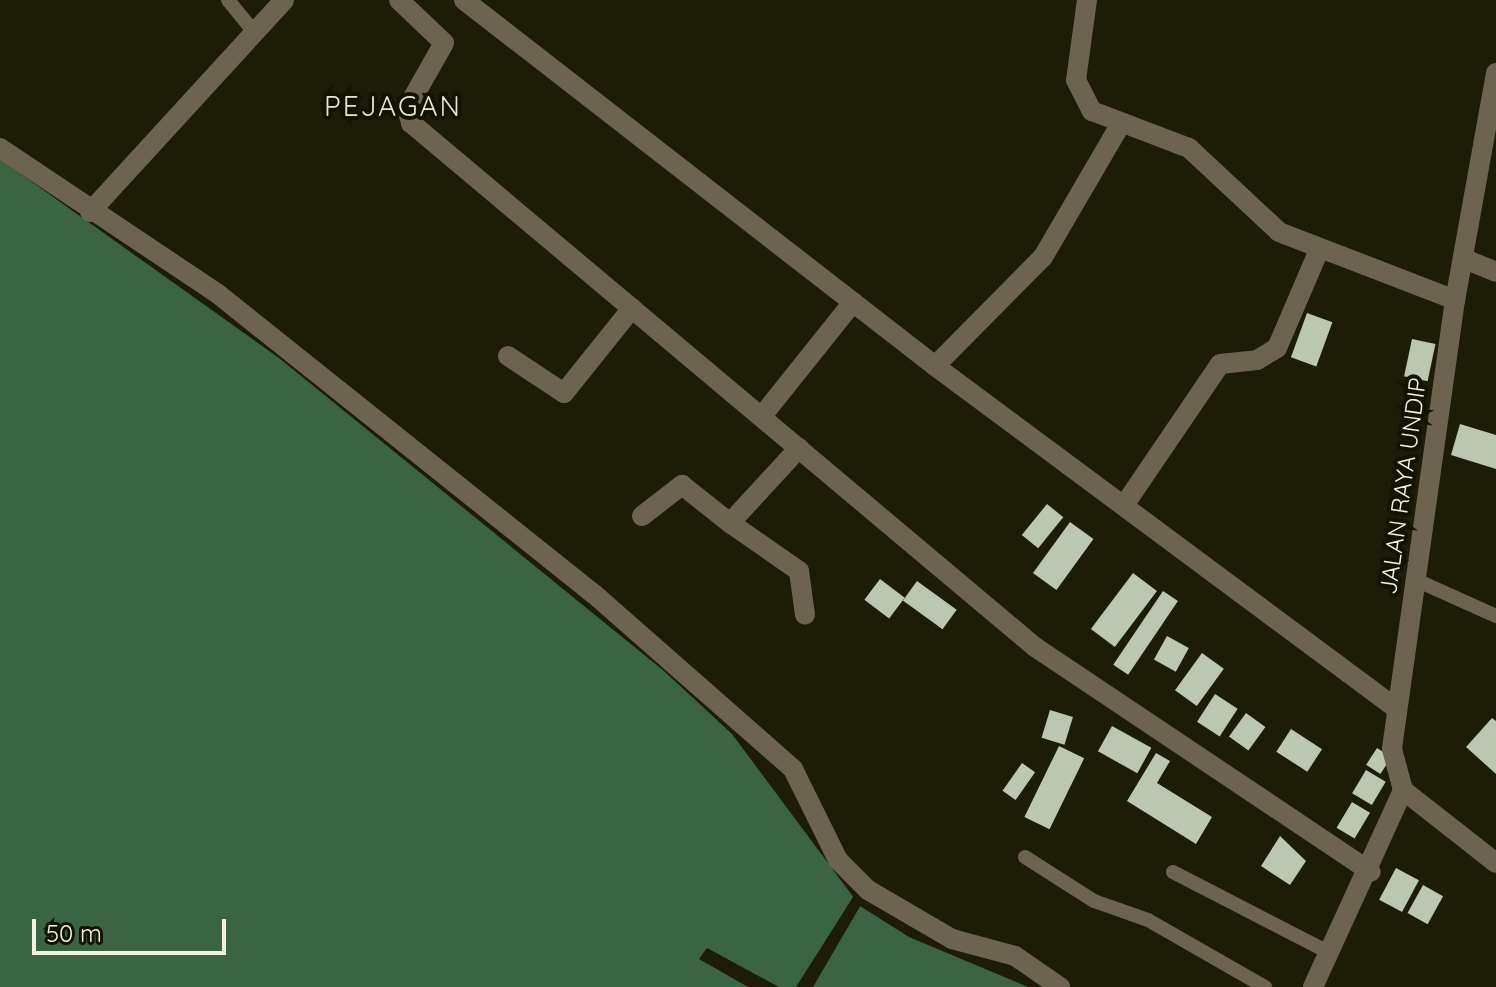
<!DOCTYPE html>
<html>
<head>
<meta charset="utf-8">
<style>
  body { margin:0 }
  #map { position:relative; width:1496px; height:987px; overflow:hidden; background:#1c1c07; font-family:Quicksand,sans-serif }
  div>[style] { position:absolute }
  .water>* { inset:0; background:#3a6442 }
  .pier>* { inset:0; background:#1c1c07 }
  .building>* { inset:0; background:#bbc7af; transform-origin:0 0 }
  .service>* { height:14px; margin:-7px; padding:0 7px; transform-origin:7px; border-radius:7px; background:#6c644f }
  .minor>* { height:20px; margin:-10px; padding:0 10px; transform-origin:10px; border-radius:10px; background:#6c644f }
  .tertiary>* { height:20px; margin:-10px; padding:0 10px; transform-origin:10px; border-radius:10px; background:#6c644f }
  span { translate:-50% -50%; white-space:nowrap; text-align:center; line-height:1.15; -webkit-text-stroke:8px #131301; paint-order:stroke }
  .street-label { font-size:24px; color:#f1f2e4 }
  .quarter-label { font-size:28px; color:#e4e5cb; letter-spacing:2px }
  .scale { position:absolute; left:32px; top:919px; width:194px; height:36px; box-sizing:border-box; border:4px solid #f1f2e4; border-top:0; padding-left:10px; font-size:24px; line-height:28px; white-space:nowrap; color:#f1f2e4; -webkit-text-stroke:6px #131301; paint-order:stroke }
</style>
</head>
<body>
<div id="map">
  <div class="water">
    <div style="clip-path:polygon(0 159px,279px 358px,664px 671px,732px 734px,860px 906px,909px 937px,1028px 987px,0 987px)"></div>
  </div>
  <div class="pier">
    <div style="clip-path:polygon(855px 894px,862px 903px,813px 987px,796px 987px)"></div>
    <div style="clip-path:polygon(707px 948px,779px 987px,748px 987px,699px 959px)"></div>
  </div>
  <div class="building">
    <div style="left:1307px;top:313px;width:27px;height:47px;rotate:20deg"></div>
    <div style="left:1412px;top:339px;width:24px;height:38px;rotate:12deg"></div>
    <div style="clip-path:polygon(1460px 424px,1496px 435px,1496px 469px,1451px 455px)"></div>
    <div style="left:1047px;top:504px;width:21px;height:40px;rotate:39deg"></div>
    <div style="left:1070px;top:522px;width:29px;height:63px;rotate:36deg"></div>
    <div style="left:1133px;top:573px;width:30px;height:70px;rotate:37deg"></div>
    <div style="left:880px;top:579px;width:31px;height:26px;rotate:37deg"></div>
    <div style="left:917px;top:581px;width:49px;height:24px;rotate:36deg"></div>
    <div style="left:1163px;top:591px;width:18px;height:89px;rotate:34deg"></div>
    <div style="left:1167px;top:636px;width:25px;height:27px;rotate:29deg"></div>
    <div style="left:1202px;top:653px;width:27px;height:46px;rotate:36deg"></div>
    <div style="left:1215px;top:694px;width:27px;height:33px;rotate:33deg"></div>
    <div style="left:1050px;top:710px;width:24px;height:29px;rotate:17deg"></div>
    <div style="left:1246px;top:713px;width:24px;height:29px;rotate:36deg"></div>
    <div style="clip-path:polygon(1492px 718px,1496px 721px,1496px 774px,1466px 747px)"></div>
    <div style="left:1112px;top:726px;width:45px;height:29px;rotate:29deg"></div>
    <div style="left:1291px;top:729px;width:37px;height:27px;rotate:33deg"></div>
    <div style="left:1059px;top:746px;width:28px;height:79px;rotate:26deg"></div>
    <div style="left:1377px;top:748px;width:17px;height:20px;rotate:33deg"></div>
    <div style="clip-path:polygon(1156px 753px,1170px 761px,1157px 783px,1212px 817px,1196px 844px,1127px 801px)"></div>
    <div style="left:1022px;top:763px;width:16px;height:34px;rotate:35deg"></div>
    <div style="left:1366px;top:770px;width:23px;height:27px;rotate:31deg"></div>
    <div style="left:1352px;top:802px;width:21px;height:30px;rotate:31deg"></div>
    <div style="clip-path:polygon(1280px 836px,1306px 861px,1290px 885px,1261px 866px)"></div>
    <div style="left:1396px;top:868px;width:26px;height:36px;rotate:28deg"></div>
    <div style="left:1423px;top:885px;width:23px;height:32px;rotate:29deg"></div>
  </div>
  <div class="service">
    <div style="left:228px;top:0;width:41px;rotate:50.9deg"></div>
    <div style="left:1416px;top:580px;width:88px;rotate:24.2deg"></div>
    <div style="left:1025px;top:857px;width:82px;rotate:32.5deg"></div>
    <div style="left:1094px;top:901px;width:57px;rotate:19.4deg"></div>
    <div style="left:1148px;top:920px;width:135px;rotate:29.8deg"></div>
    <div style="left:1173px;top:872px;width:174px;rotate:27.3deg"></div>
  </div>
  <div class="minor">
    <div style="left:399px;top:0;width:62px;rotate:43.7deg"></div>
    <div style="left:444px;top:43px;width:75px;rotate:119.6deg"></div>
    <div style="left:407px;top:108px;width:16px;rotate:75deg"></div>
    <div style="left:411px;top:123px;width:815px;rotate:40.02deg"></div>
    <div style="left:1035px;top:647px;width:404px;rotate:33.8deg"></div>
    <div style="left:464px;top:0;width:596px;rotate:37.85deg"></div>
    <div style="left:935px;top:366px;width:575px;rotate:36.59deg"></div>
    <div style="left:1087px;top:0;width:81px;rotate:97.8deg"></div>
    <div style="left:1076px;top:80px;width:35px;rotate:63deg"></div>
    <div style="left:1092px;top:111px;width:104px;rotate:20.9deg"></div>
    <div style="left:1189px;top:148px;width:123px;rotate:43deg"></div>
    <div style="left:1279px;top:232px;width:189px;rotate:21.1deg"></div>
    <div style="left:0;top:148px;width:262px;rotate:33.8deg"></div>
    <div style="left:218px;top:294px;width:481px;rotate:38.6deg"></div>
    <div style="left:594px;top:594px;width:265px;rotate:41.3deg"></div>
    <div style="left:793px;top:769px;width:102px;rotate:63.7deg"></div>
    <div style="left:838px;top:860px;width:42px;rotate:45deg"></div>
    <div style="left:868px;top:890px;width:97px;rotate:30.3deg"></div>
    <div style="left:952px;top:939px;width:65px;rotate:15.1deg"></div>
    <div style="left:1015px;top:956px;width:55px;rotate:34.6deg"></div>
    <div style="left:90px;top:212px;width:287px;rotate:-47.5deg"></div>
    <div style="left:1467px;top:260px;width:31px;rotate:22deg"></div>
    <div style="left:508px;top:356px;width:67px;rotate:33.5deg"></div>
    <div style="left:564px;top:393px;width:109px;rotate:-51.3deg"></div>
    <div style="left:935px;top:366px;width:153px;rotate:-45.3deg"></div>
    <div style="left:1043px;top:257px;width:151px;rotate:-59.7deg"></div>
    <div style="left:762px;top:416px;width:146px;rotate:-51.4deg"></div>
    <div style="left:1125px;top:504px;width:169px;rotate:-55.8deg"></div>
    <div style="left:1220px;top:364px;width:37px;rotate:-6deg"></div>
    <div style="left:1257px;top:360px;width:23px;rotate:-31deg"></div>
    <div style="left:1277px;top:348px;width:107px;rotate:-66.8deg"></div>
    <div style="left:642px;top:516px;width:51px;rotate:-37.8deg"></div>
    <div style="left:682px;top:485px;width:61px;rotate:38.4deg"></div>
    <div style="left:730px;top:523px;width:102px;rotate:-47.4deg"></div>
    <div style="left:730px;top:523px;width:84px;rotate:34.8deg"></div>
    <div style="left:799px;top:571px;width:44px;rotate:82.2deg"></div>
    <div style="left:1313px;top:987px;width:217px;rotate:-65.4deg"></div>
  </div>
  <div class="tertiary">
    <div style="left:1496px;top:73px;width:231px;rotate:100.2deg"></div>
    <div style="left:1455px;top:300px;width:453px;rotate:98deg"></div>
    <div style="left:1392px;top:749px;width:42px;rotate:75deg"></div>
    <div style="left:1403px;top:790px;width:118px;rotate:38.1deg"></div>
  </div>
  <div class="street-label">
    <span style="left:1403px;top:486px;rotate:-82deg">JALAN RAYA UNDIP</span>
  </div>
  <div class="quarter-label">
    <span style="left:393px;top:106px">PEJAGAN</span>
  </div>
  <div class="scale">50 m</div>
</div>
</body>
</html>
